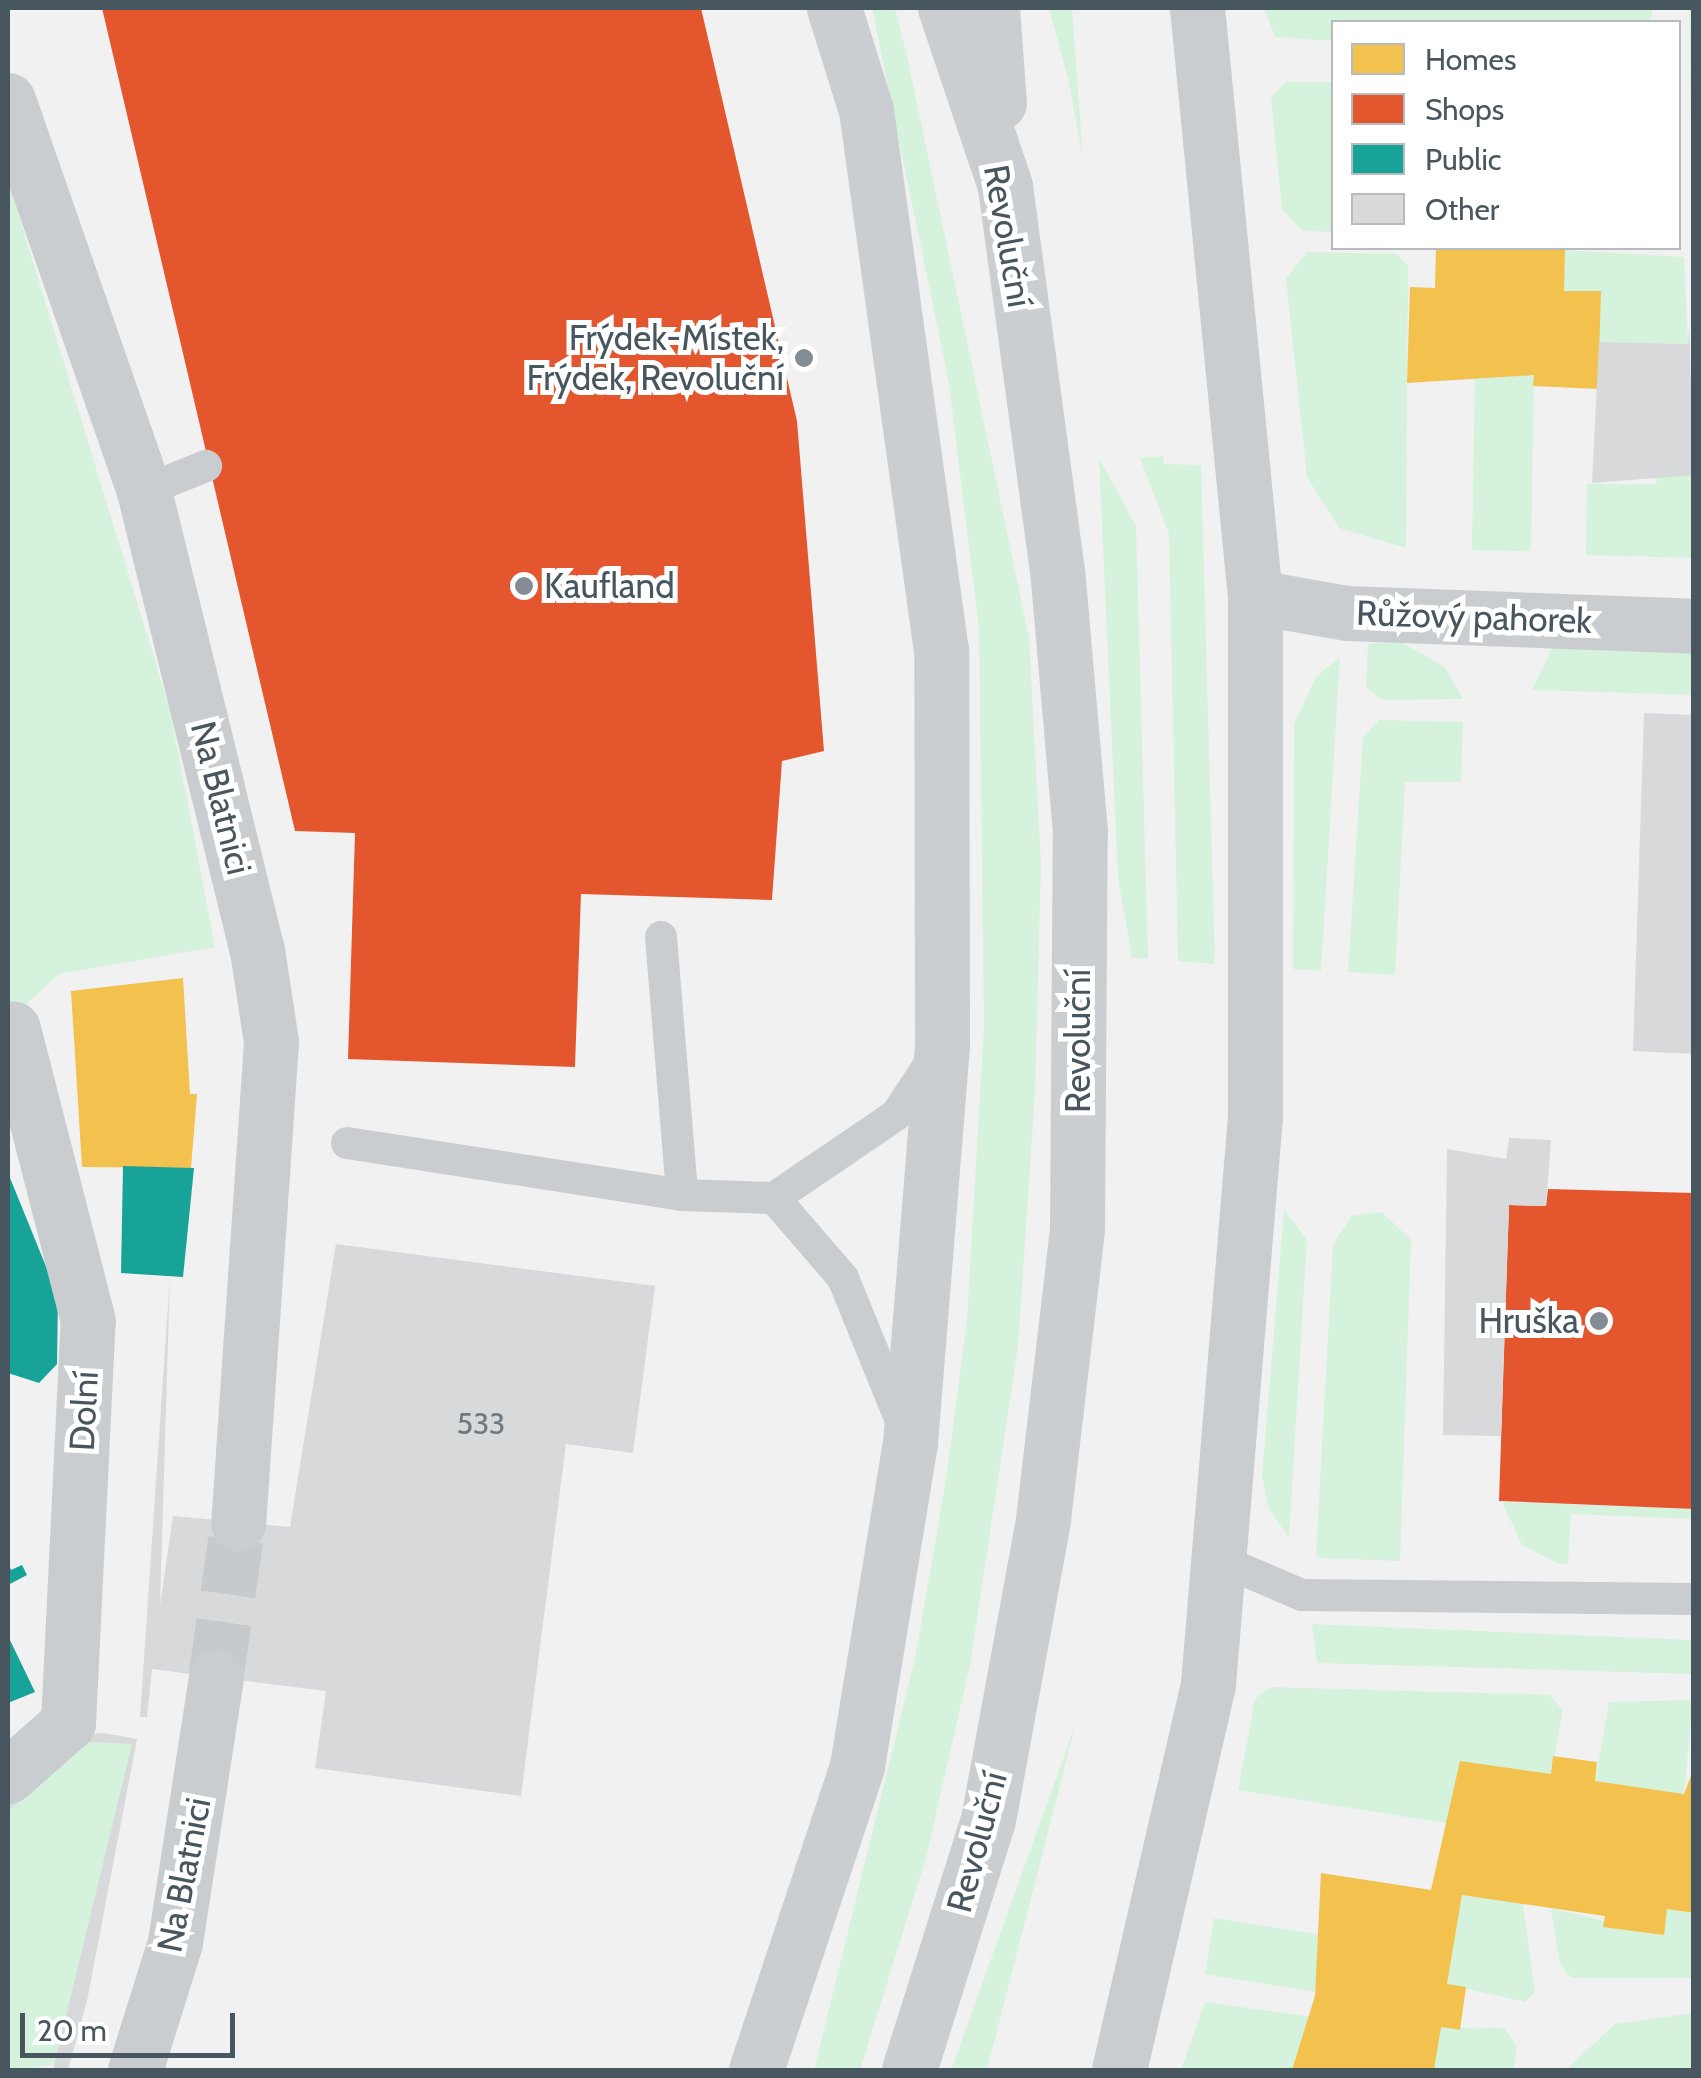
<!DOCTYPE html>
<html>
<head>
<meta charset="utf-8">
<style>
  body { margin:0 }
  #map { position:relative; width:1701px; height:2078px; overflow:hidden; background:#f2f1f1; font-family:Cabin,sans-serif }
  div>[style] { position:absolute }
  .green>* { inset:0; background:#d5f2dd; transform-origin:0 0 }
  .homes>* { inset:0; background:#f2c14e }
  .shops>* { inset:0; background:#e4572e }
  .public>* { inset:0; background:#17a398 }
  .building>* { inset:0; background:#d8d9da }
  .street-tunnel>* { height:55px; margin-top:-27.5px; transform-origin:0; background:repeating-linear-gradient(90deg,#c7cacc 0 55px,transparent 0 83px) }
  .lane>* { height:32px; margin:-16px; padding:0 16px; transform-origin:16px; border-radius:16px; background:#cacdd0 }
  .street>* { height:55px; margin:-27.5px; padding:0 27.5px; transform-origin:27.5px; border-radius:27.5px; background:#cacdd0 }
  .secondary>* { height:55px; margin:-27.5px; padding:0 27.5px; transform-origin:27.5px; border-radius:27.5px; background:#cbced1 }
  .dots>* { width:28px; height:28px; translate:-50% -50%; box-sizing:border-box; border:5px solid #fff; border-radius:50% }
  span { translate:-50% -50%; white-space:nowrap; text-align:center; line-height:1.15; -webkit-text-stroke:10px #fff; paint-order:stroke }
  .number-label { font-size:30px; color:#6d787f }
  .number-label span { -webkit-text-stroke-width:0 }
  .street-label { font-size:35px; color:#47565f }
  .poi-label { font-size:35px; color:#47565f }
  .right { translate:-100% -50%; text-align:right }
  .left { translate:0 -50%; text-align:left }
  .frame { position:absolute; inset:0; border:10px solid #47565f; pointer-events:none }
  .legend { position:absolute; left:1331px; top:20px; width:350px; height:230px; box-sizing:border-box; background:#fff; border:2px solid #b5bbbf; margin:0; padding:12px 18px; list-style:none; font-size:30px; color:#47565f }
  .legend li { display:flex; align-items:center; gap:20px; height:50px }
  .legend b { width:50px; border:2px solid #b5bbbf }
  .scale { position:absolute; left:20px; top:2013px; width:215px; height:45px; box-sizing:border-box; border:5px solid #47565f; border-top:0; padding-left:12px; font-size:30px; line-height:35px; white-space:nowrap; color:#47565f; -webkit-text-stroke:8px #fff; paint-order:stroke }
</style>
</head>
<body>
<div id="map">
  <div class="green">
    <div style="clip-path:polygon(872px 8px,895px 8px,907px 56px,1029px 637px,1041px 864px,1035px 1092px,1018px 1347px,970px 1665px,926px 1858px,860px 2070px,814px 2070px,916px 1654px,946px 1479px,967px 1320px,984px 1025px,979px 628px,949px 384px)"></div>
    <div style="clip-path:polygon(1049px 8px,1072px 8px,1083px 160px,1069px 82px)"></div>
    <div style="clip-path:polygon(1264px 8px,1653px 8px,1653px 9px,1650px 22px,1334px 22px,1333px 41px,1275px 37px)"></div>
    <div style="clip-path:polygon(1689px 8px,1694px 8px,1693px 141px,1691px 132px)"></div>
    <div style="clip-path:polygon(1286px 82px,1333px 82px,1333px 232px,1302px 231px,1282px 209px,1271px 98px)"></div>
    <div style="clip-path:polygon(8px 180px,170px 710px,215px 947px,59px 974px,8px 1021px)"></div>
    <div style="clip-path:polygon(1564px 250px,1684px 257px,1688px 344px,1599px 342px,1601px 291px,1564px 291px)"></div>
    <div style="clip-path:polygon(1307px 252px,1397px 254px,1408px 266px,1406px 548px,1339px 528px,1307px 477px,1286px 279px)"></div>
    <div style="left:1475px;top:374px;width:59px;height:176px;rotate:1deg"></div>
    <div style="clip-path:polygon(1163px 456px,1164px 464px,1201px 465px,1215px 964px,1178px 961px,1169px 534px,1140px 458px)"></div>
    <div style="clip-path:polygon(1099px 458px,1136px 526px,1148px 959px,1132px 958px,1118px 878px)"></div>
    <div style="clip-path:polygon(1657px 474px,1693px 475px,1693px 558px,1586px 555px,1587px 484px,1656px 484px)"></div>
    <div style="clip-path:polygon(1399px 641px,1445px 667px,1463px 699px,1382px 700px,1366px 687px,1368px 644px)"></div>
    <div style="clip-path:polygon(1553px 647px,1693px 647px,1693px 695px,1532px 690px)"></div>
    <div style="clip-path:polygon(1340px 657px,1321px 971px,1293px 969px,1294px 724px,1316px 677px)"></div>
    <div style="clip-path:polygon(1379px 720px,1463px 722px,1461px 782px,1405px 782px,1395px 975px,1348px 972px,1363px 737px)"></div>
    <div style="clip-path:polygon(1284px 1210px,1307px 1239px,1289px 1538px,1269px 1509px,1262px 1476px)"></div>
    <div style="clip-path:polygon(1382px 1212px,1411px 1240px,1400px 1561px,1323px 1558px,1316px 1555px,1333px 1244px,1352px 1216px)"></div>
    <div style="clip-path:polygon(1502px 1502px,1693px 1509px,1693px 1519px,1571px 1514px,1568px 1564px,1559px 1564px,1522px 1545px)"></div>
    <div style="clip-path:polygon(1312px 1624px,1693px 1640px,1693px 1674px,1317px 1663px)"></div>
    <div style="clip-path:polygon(1270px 1687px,1549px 1695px,1563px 1710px,1551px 1774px,1451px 1824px,1238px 1790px,1255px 1699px)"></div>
    <div style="clip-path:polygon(1693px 1700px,1684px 1794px,1595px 1781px,1609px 1702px)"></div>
    <div style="clip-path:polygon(1076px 1723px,987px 2070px,951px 2070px)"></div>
    <div style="clip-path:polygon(87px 1742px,132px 1744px,115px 1837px,60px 2064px,8px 2070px,8px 1811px)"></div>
    <div style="clip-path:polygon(1462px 1895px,1523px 1904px,1535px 1992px,1525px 2002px,1447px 1984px)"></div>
    <div style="clip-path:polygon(1551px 1908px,1663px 1935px,1667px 1909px,1693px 1913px,1693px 1978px,1572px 1978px,1560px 1965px)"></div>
    <div style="left:1214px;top:1918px;width:111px;height:57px;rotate:9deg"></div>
    <div style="clip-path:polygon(1205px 2002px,1312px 2017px,1292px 2070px,1181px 2070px)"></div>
    <div style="clip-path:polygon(1693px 2013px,1693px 2070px,1566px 2070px,1615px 2024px)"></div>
    <div style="clip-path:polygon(1441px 2027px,1504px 2028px,1517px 2047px,1513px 2070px,1434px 2070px)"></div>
  </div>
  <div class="homes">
    <div style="clip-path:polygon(1436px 248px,1565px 248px,1564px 291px,1601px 291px,1598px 389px,1533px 386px,1534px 375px,1407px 383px,1410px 287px,1435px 288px)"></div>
    <div style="clip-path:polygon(183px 978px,190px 1094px,197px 1094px,191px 1168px,82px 1167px,71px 991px)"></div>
    <div style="clip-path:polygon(1553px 1756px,1597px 1762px,1595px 1781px,1684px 1794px,1694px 1768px,1694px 1913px,1667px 1909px,1664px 1935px,1603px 1927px,1605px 1916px,1462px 1895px,1447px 1984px,1466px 1987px,1460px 2030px,1441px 2027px,1434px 2070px,1292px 2070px,1315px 1996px,1321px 1873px,1431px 1890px,1460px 1761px,1551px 1774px)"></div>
  </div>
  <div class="shops">
    <div style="clip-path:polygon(102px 8px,701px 8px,797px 421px,824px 751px,782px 761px,772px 900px,581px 894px,575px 1067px,348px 1059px,355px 833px,295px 831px)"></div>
    <div style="clip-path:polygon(1548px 1189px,1694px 1193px,1694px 1509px,1499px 1501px,1509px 1205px,1546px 1206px)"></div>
  </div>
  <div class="public">
    <div style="clip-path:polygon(123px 1166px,194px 1168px,183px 1277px,121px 1273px)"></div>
    <div style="clip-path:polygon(8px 1173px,58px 1296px,57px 1364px,39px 1383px,8px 1373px)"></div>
    <div style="clip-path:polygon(8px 1562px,11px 1570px,22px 1565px,27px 1575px,8px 1585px)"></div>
    <div style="clip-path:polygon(8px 1636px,35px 1692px,8px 1703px)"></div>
  </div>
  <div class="building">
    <div style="clip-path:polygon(1689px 326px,1694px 475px,1592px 483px,1599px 342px,1688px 344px)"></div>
    <div style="clip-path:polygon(1644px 713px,1694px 715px,1694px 1054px,1633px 1051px)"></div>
    <div style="clip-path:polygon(1509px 1138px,1551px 1140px,1546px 1206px,1509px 1205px,1501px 1436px,1443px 1435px,1447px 1149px,1506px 1159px)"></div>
    <div style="clip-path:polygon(336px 1244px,655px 1286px,633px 1453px,566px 1444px,521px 1796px,315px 1768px,326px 1691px,152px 1669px,147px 1717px,140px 1717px,170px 1276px,160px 1605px,173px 1516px,290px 1527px)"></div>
    <div style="clip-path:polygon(104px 1733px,137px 1739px,87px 2001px,68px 2070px,53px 2070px,132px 1744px,87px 1742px,8px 1811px,8px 1797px,90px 1734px)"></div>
  </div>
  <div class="street-tunnel">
    <div style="left:216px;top:1676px;width:155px;rotate:-81.8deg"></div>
  </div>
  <div class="lane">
    <div style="left:144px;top:491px;width:67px;rotate:-22deg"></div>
    <div style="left:661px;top:937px;width:259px;rotate:85.3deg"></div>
    <div style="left:347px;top:1143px;width:339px;rotate:8.8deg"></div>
    <div style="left:682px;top:1195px;width:92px;rotate:1.9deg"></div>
    <div style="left:774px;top:1198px;width:148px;rotate:-34.2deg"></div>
    <div style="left:896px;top:1115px;width:67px;rotate:-56.5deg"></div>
    <div style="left:774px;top:1198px;width:106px;rotate:49.2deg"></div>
    <div style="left:843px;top:1278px;width:160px;rotate:67.9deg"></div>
    <div style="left:1220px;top:1560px;width:89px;rotate:23.1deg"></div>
    <div style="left:1302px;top:1595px;width:392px;rotate:0.6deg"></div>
  </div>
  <div class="street">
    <div style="left:8px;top:100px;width:414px;rotate:70.8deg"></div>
    <div style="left:144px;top:491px;width:473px;rotate:76.2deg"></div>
    <div style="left:257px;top:950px;width:93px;rotate:81.3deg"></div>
    <div style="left:271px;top:1042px;width:482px;rotate:93.9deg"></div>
    <div style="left:1255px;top:597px;width:93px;rotate:9.9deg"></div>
    <div style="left:1347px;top:613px;width:347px;rotate:2.1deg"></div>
    <div style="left:8px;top:1776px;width:80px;rotate:-41.5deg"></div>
    <div style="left:68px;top:1723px;width:402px;rotate:-87.2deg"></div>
    <div style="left:88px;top:1321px;width:302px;rotate:-104.4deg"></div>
    <div style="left:135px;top:2070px;width:134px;rotate:-72.6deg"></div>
    <div style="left:175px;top:1942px;width:269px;rotate:-81.2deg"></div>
    <div style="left:1119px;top:2070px;width:396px;rotate:-77deg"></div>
    <div style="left:1208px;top:1684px;width:570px;rotate:-85.27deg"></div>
    <div style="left:1255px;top:1116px;width:519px;rotate:-90deg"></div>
    <div style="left:1255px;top:597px;width:592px;rotate:-95.62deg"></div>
  </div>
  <div class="secondary">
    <div style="left:992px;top:8px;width:95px;rotate:85.8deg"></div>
    <div style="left:756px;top:2070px;width:320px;rotate:-71.6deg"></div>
    <div style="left:857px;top:1766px;width:327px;rotate:-80.7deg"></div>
    <div style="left:910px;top:1443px;width:399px;rotate:-85.4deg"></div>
    <div style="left:942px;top:1045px;width:394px;rotate:-90.1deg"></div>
    <div style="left:941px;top:651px;width:546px;rotate:-97.89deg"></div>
    <div style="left:866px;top:110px;width:107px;rotate:-107.4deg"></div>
    <div style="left:909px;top:2070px;width:262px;rotate:-72.5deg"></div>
    <div style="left:988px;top:1820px;width:306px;rotate:-79.6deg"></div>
    <div style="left:1043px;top:1519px;width:293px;rotate:-83.3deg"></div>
    <div style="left:1077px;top:1228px;width:396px;rotate:-89.6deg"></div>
    <div style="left:1080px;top:832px;width:262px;rotate:-95deg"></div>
    <div style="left:1057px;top:571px;width:388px;rotate:-97.7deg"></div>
    <div style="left:1005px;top:186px;width:188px;rotate:-108.6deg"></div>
  </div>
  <div class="dots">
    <div style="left:804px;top:358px;background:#838c92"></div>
    <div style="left:524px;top:586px;background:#838c92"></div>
    <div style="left:1599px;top:1321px;background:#838c92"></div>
  </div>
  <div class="number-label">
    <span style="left:481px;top:1424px">533</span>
  </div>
  <div class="street-label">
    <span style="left:1008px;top:236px;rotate:80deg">Revoluční</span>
    <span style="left:1474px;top:617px;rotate:2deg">Růžový pahorek</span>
    <span style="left:221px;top:798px;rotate:76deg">Na Blatnici</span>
    <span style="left:1078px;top:1041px;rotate:-90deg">Revoluční</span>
    <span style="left:84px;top:1411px;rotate:-87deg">Dolní</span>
    <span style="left:977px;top:1842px;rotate:-75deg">Revoluční</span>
    <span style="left:184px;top:1875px;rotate:-79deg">Na Blatnici</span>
  </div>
  <div class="poi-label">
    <span class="right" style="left:784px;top:358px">Frýdek-Místek,<br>Frýdek, Revoluční</span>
    <span class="left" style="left:544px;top:586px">Kaufland</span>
    <span class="right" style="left:1579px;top:1321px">Hruška</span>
  </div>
  <div class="frame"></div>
  <ul class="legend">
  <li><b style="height:28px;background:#f2c14e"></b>Homes</li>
  <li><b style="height:28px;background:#e4572e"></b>Shops</li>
  <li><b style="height:28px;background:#17a398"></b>Public</li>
  <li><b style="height:28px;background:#d8d9da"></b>Other</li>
  </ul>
  <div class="scale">20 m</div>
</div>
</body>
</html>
